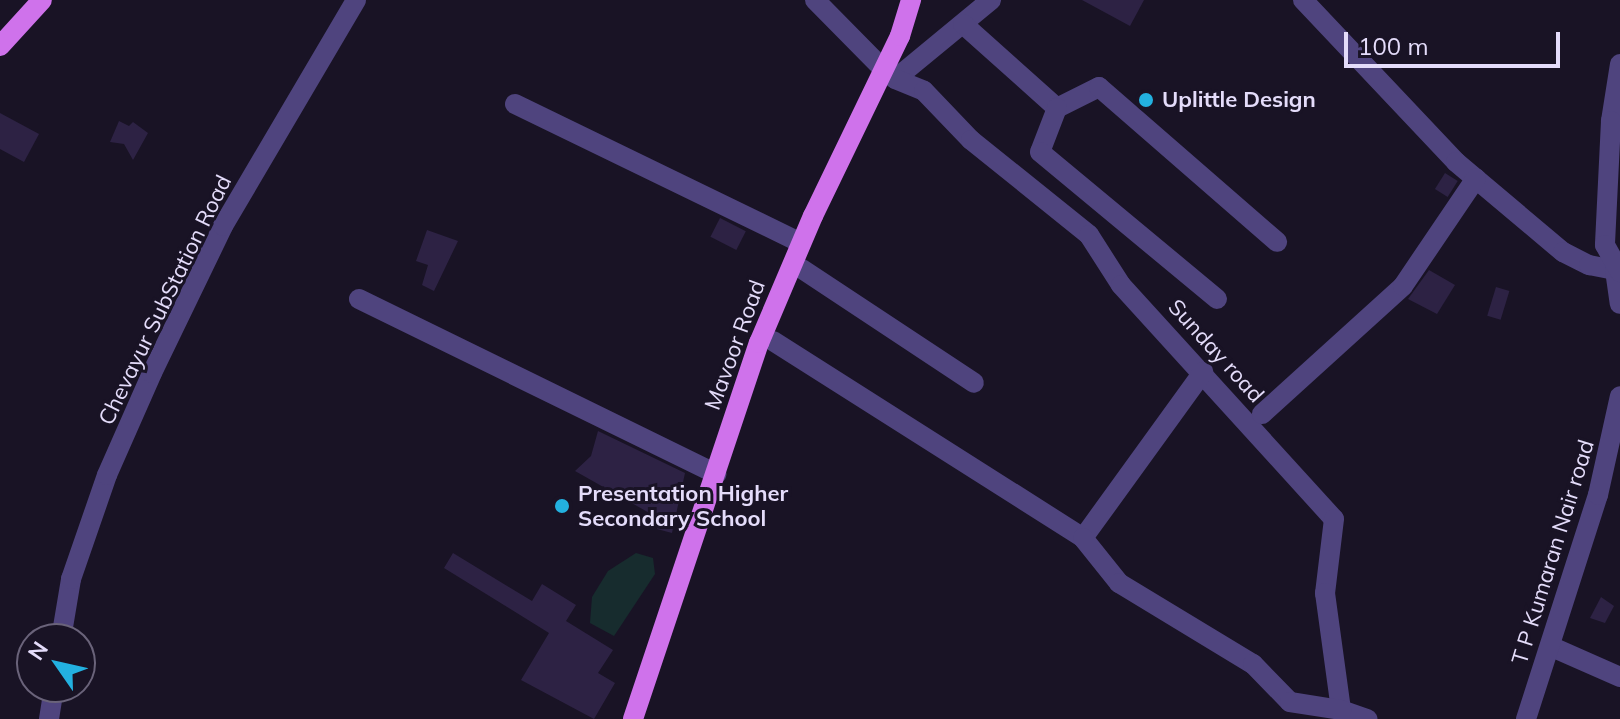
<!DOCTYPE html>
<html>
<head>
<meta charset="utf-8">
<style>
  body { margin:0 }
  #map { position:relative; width:1620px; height:719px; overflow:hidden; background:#191325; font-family:Mulish,sans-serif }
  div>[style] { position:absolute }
  .green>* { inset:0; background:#172c2e }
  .building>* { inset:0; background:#2d2244; transform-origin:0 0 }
  .minor>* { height:20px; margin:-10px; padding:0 10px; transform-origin:10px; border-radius:10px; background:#4f447e }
  .major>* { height:20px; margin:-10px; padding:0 10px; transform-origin:10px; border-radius:10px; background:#cf72eb }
  .dots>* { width:22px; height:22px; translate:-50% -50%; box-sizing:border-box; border:4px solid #191325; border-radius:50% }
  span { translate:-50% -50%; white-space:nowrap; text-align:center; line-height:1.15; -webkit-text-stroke:6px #191325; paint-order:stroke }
  .poi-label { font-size:22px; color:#e4dcfa; font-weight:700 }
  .left { translate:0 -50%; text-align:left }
  .street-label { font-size:22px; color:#e4dcfa }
  .north { position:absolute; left:16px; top:623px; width:80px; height:80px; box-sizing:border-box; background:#191325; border:2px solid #6a637a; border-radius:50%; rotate:304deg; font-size:22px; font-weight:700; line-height:32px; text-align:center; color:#e4dcfa }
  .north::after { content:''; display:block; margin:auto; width:28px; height:36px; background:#23b1e0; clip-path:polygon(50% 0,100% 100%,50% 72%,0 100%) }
  .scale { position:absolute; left:1344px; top:32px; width:216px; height:36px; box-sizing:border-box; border:4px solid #e4dcfa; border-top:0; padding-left:10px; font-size:24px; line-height:28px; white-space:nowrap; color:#e4dcfa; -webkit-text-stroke:6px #191325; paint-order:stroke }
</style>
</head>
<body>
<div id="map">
  <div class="green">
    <div style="clip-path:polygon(636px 553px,653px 558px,655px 574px,614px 636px,590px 623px,592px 597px,608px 571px)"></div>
  </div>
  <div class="building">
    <div style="clip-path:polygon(1082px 0,1144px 0,1130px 26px)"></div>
    <div style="clip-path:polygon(0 113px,39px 134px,24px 162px,0 149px)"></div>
    <div style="clip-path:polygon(119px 121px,129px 126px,133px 122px,148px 133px,133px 160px,124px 144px,110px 142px)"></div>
    <div style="left:1445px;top:173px;width:15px;height:19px;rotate:32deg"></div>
    <div style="left:720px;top:218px;width:29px;height:21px;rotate:27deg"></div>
    <div style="clip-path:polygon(427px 230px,458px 241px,434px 291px,422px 285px,428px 265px,416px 261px)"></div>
    <div style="clip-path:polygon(1429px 270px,1455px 285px,1437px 314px,1408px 299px)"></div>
    <div style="left:1496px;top:287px;width:14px;height:30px;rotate:17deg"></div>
    <div style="clip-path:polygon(598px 431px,685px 473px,672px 533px,657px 529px,660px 519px,575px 471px,591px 456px)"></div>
    <div style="clip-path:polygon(453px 553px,532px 601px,542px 584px,576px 605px,566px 621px,613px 650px,598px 673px,615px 683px,594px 719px,521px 680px,549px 633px,444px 568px)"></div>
    <div style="clip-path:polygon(1601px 597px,1614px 606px,1605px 623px,1590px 618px)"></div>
  </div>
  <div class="minor">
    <div style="left:815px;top:0;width:98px;rotate:45.4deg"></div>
    <div style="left:991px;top:0;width:124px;rotate:140.5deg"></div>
    <div style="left:895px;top:79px;width:31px;rotate:22deg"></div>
    <div style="left:924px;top:91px;width:68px;rotate:46.2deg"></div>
    <div style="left:971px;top:140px;width:151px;rotate:38.8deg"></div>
    <div style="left:1089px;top:235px;width:59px;rotate:57.4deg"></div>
    <div style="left:1121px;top:285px;width:316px;rotate:47.7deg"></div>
    <div style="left:1334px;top:519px;width:75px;rotate:96.9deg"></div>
    <div style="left:1325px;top:593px;width:118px;rotate:82.2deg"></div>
    <div style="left:1341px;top:710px;width:28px;rotate:19deg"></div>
    <div style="left:1303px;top:0;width:223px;rotate:46.6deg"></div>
    <div style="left:1456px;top:162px;width:140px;rotate:40.1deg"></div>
    <div style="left:1563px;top:252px;width:29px;rotate:27deg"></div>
    <div style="left:1589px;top:265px;width:26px;rotate:11deg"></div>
    <div style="left:1615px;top:270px;width:34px;rotate:82deg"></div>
    <div style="left:963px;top:24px;width:126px;rotate:41.8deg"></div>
    <div style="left:1057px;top:108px;width:47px;rotate:-26.6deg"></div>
    <div style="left:1099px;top:87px;width:236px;rotate:41deg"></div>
    <div style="left:1620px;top:64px;width:58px;rotate:99deg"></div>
    <div style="left:1611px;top:121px;width:124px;rotate:92.8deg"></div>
    <div style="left:1605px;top:245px;width:31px;rotate:61deg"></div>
    <div style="left:515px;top:104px;width:318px;rotate:25.9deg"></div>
    <div style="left:1057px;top:108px;width:47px;rotate:111.1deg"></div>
    <div style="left:1040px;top:152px;width:230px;rotate:39.7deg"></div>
    <div style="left:802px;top:269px;width:206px;rotate:33.5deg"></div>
    <div style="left:359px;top:299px;width:398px;rotate:26.1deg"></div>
    <div style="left:773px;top:341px;width:367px;rotate:32.4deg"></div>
    <div style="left:1083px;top:538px;width:205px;rotate:-54.1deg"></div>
    <div style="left:1262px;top:414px;width:190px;rotate:-42.2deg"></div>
    <div style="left:1403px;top:286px;width:130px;rotate:-55.9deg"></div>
    <div style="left:1083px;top:538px;width:58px;rotate:51.3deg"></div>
    <div style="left:1119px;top:583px;width:157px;rotate:31.2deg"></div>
    <div style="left:1253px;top:664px;width:53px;rotate:45.8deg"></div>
    <div style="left:1290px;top:702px;width:52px;rotate:8.9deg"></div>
    <div style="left:61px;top:639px;width:61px;rotate:-80.5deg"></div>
    <div style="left:71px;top:579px;width:110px;rotate:-70.9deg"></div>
    <div style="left:107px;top:475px;width:111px;rotate:-66.2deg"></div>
    <div style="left:152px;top:373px;width:163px;rotate:-64.2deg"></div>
    <div style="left:223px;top:226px;width:262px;rotate:-59.5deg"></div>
    <div style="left:1552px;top:647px;width:74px;rotate:23.8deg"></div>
    <div style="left:49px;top:719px;width:32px;rotate:-81deg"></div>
    <div style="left:1526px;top:719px;width:235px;rotate:-72.2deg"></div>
    <div style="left:1598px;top:495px;width:101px;rotate:-77.5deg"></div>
  </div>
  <div class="major">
    <div style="left:0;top:46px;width:62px;rotate:-47.6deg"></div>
    <div style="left:633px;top:719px;width:397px;rotate:-71.5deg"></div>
    <div style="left:759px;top:343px;width:138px;rotate:-67deg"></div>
    <div style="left:813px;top:216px;width:200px;rotate:-64.2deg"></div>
    <div style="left:900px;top:36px;width:38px;rotate:-73deg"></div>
  </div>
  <div class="dots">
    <div style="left:1146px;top:100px;background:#23b1e0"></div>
    <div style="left:562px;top:506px;background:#23b1e0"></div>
  </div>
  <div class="poi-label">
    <span class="left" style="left:1162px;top:100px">Uplittle Design</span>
    <span class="left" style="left:578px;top:506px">Presentation Higher<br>Secondary School</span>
  </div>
  <div class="street-label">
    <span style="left:165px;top:300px;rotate:-64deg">Chevayur SubStation Road</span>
    <span style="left:735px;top:345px;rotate:-70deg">Mavoor Road</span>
    <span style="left:1216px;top:351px;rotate:48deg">Sunday road</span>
    <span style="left:1553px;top:552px;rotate:-73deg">T P Kumaran Nair road</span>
  </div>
  <div class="north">N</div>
  <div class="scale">100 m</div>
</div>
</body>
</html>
